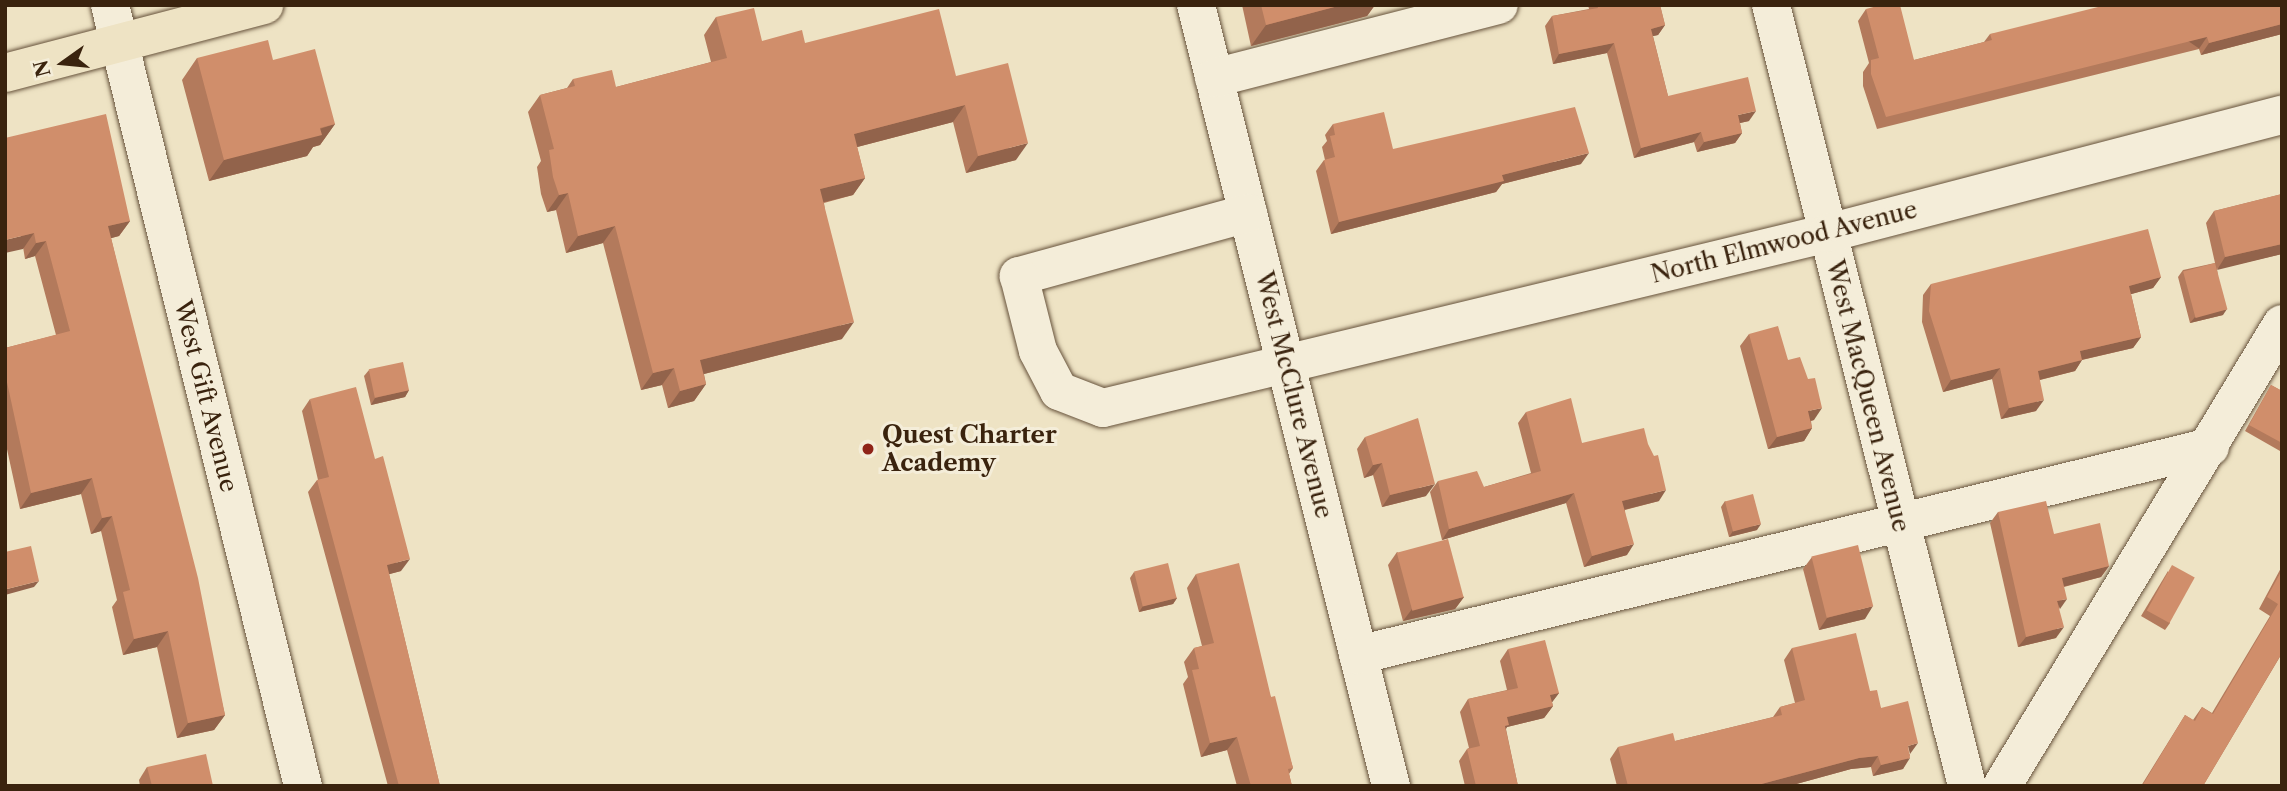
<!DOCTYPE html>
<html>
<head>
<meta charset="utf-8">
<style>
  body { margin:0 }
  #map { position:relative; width:2287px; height:791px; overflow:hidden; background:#eee3c4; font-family:"Libre Caslon Text",serif }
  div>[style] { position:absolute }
  .roads { filter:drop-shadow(0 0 2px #67533c) drop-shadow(0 0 2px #67533c) }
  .minor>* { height:38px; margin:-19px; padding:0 19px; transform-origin:19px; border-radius:19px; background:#f4edd9 }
  .major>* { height:38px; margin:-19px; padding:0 19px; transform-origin:19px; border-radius:19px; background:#eee3c4 }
  .wall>* { inset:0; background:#b37a5c }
  .shaded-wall>* { inset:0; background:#92634b; transform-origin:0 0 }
  .building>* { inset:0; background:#d08e6b; transform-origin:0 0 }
  .dots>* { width:19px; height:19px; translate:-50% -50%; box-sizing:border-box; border:4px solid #f4edd9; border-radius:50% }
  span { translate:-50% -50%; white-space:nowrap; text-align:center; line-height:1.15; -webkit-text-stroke:6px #f4edd9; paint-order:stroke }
  .street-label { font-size:24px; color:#3a230e }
  .poi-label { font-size:24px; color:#3a230e; font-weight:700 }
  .left { translate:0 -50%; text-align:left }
  .frame { position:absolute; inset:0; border:7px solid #3a230e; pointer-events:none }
  .north { position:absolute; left:28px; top:28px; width:70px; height:70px; -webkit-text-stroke:5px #f4edd9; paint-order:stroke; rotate:255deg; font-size:19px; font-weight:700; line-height:28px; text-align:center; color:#3a230e }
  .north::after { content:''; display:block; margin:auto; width:24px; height:32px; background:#3a230e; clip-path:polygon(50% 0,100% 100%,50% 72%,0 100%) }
</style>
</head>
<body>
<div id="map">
  <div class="roads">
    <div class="minor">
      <div style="left:110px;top:5px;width:804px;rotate:76.12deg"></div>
      <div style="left:1196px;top:5px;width:805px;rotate:75.98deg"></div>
      <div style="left:1771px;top:5px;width:805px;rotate:75.91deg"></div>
      <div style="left:1214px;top:78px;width:294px;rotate:-14.4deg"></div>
      <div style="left:1248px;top:213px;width:238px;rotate:164.6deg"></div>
      <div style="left:1019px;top:276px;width:77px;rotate:75.8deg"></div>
      <div style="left:1038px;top:351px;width:45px;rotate:62.3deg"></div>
      <div style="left:1059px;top:391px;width:47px;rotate:21.1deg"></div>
      <div style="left:1103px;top:408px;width:746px;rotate:-13.57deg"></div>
      <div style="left:1828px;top:233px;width:469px;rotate:-14.6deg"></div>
      <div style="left:1358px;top:655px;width:877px;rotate:-13.72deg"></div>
      <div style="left:2002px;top:786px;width:540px;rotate:-58.78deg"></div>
    </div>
    <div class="major">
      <div style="left:5px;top:73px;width:268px;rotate:-14.7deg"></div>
    </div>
  </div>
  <div class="wall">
    <div style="clip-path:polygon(1242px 5px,1375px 5px,1367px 16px,1251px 46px)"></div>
    <div style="clip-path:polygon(1588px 5px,1660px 5px,1665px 25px,1658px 35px,1653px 36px,1668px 96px,1749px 121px,1740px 123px,1742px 133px,1735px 143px,1697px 152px,1694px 142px,1634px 158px,1607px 53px,1553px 64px,1545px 26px,1552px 16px,1589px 9px)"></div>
    <div style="clip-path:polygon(2282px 5px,2282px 34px,2201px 55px,2199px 49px,1877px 129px,1863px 86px,1863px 72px,1869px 63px,1858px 21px,1866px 9px,1914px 60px,1984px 42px,1990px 34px)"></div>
    <div style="clip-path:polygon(716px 17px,762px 41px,805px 43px,956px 76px,1016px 160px,966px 173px,953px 122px,857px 147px,865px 178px,853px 195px,824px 203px,842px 339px,704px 374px,706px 384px,694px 401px,668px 408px,662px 385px,641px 390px,603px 243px,566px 253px,556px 210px,547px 212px,541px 194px,537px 167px,541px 161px,528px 112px,540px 95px,567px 88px,573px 79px,616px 87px,711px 62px,704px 35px)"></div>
    <div style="clip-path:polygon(197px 58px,273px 60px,335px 124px,320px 145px,313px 147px,307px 156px,209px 181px,182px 80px)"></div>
    <div style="clip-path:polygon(1333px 124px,1393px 149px,1581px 164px,1502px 184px,1496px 192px,1331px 234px,1316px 171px,1324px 160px,1325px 160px,1322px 147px,1327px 141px,1325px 135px)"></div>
    <div style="clip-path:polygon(5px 138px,130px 221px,119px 236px,111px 238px,225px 715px,214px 730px,177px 738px,157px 647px,123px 655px,112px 607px,117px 600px,101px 531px,91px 534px,81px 494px,20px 509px,5px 440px,5px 348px,56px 335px,35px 256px,25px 259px)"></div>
    <div style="clip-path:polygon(2282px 194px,2282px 254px,2217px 269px,2223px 315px,2190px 323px,2178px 277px,2183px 270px,2215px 263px,2206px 223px,2214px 211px)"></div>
    <div style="clip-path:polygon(2161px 277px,2153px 288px,2131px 294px,2141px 337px,2133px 348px,2082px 360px,2075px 371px,2040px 380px,2036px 411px,2001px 419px,1992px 379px,1943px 392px,1922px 322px,1923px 295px,1931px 284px)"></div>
    <div style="clip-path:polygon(1749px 334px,1788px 360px,1814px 420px,1811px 421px,1812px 428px,1804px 441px,1768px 449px,1740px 346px)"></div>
    <div style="clip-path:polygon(369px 370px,409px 390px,405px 397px,371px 405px,364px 376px)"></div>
    <div style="clip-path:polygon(2271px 385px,2282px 391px,2282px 448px,2280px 451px,2245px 431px)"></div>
    <div style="clip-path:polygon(310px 399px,401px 571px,389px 574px,440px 786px,388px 786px,308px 492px,317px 480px,318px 480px,302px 411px)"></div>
    <div style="clip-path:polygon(1526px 412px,1582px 443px,1659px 501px,1625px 510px,1627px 555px,1584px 567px,1566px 503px,1442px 540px,1430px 492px,1438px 481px,1484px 487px,1531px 473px,1518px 423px)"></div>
    <div style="clip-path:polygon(1365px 437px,1426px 496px,1382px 507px,1373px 475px,1364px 478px,1357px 449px)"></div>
    <div style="clip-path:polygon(1725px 501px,1757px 530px,1729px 537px,1721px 507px)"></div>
    <div style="clip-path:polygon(1998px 512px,2054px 534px,2109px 566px,2101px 577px,2064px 587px,2059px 610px,2056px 638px,2018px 647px,1990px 523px)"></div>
    <div style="clip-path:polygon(1397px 552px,1464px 597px,1455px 609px,1403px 621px,1388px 565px)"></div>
    <div style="clip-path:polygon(1812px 557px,1865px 619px,1819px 630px,1803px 569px)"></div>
    <div style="clip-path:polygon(2282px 566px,2282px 655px,2281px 655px,2203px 786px,2141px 786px,2185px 715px,2193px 720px,2202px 707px,2212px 713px,2270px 616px,2259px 609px)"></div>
    <div style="clip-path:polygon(2168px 571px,2170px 623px,2165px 630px,2141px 616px)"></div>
    <div style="clip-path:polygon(1134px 572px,1177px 598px,1173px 604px,1139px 612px,1130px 578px)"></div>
    <div style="clip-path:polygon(1196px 574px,1271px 697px,1293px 768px,1289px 774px,1292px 786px,1237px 786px,1227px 750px,1201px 757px,1183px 684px,1188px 677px,1184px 662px,1194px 648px,1202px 646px,1187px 588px)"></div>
    <div style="clip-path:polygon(1792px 648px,1870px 691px,1881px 708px,1910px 755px,1903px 769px,1873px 776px,1871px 767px,1851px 769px,1789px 786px,1617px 786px,1610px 759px,1618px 747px,1675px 741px,1773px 717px,1780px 707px,1795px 703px,1784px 660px)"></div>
    <div style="clip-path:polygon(1508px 649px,1559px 693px,1552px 702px,1553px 706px,1544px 718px,1507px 727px,1506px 729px,1518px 786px,1465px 786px,1459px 761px,1467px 749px,1469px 748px,1460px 712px,1468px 699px,1507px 690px,1500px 661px)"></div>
    <div style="clip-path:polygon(147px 767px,213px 786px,140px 786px,139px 780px)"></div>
  </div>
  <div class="shaded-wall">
    <div style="clip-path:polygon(1342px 5px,1375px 5px,1367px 16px,1251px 46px,1266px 25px)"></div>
    <div style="clip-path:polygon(2282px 24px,2282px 34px,2201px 55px,2209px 43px)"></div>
    <div style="clip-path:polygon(1665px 25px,1658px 35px,1644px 38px,1651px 29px)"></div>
    <div style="left:2207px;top:37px;width:14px;height:331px;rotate:124deg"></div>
    <div style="clip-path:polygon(1614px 43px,1607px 53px,1553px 64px,1559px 54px)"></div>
    <div style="clip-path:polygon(965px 105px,953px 122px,842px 151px,854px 134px)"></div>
    <div style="clip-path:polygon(1756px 111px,1749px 121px,1731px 125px,1738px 115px)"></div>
    <div style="clip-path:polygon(335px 124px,320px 145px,313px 147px,307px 156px,209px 181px,224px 160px)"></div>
    <div style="clip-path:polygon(1701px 132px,1694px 142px,1634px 158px,1641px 148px)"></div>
    <div style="clip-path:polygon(1742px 133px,1735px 143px,1697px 152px,1704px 142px)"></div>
    <div style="clip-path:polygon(1028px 143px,1016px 160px,966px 173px,978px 156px)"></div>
    <div style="clip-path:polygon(1589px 153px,1581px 164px,1502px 184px,1496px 192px,1331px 234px,1339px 222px,1502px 175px)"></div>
    <div style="clip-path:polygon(865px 178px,853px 195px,808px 206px,820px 189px)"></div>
    <div style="clip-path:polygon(568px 193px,556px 210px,547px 212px,559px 195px)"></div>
    <div style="clip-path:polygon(130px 221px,119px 236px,97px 242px,108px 226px)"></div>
    <div style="clip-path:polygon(615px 226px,603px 243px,566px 253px,578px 236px)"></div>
    <div style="clip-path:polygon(34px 233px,23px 249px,5px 253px,5px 240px)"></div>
    <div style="clip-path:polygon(46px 241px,35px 256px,25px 259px,36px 243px)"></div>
    <div style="clip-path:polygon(2282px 244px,2282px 254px,2217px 270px,2225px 257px)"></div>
    <div style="clip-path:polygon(2161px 277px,2153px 288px,2121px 297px,2129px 286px)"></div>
    <div style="clip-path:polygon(2227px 309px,2223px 315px,2190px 323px,2195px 317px)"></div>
    <div style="clip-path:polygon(854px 322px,842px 339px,688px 378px,700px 360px)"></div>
    <div style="clip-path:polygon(2141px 337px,2133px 348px,2072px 362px,2080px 351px)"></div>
    <div style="clip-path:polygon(2082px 360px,2075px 371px,2031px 382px,2038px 371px)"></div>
    <div style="clip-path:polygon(674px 368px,662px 385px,641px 390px,653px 373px)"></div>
    <div style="clip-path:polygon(2000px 368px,1992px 379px,1943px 392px,1951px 380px)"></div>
    <div style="clip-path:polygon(706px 384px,694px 401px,668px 408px,680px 391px)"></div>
    <div style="clip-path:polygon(409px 390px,405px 397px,371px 405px,375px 398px)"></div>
    <div style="clip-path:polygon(2044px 400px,2036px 411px,2001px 419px,2009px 408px)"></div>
    <div style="clip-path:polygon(1822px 408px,1814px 420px,1800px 423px,1808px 411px)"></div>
    <div style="clip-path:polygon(1812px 428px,1804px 441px,1768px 449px,1777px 437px)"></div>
    <div style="clip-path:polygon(1382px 463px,1373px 475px,1364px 478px,1373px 465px)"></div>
    <div style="clip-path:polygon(92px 478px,81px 494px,20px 509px,31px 493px)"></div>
    <div style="clip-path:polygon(1435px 484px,1426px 496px,1382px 507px,1390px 495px)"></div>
    <div style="clip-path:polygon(1666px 490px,1659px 501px,1615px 512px,1622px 501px)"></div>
    <div style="clip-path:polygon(1574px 493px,1566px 503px,1442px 540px,1449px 529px)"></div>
    <div style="clip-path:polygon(112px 516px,101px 531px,91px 534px,102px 518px)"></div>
    <div style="clip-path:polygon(1761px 524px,1757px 530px,1729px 537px,1733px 531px)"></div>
    <div style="clip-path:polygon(1634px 544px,1627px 555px,1584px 567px,1592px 556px)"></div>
    <div style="clip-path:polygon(410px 559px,401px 571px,379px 577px,387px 565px)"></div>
    <div style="clip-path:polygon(2109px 566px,2101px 577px,2054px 589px,2062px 578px)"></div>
    <div style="clip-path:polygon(39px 581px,34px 587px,5px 595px,5px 592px,7px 589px)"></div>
    <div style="clip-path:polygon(1464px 597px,1455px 609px,1403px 621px,1412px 609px)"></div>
    <div style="clip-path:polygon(1177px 598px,1173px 604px,1139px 612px,1143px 606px)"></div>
    <div style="clip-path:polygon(2067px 599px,2060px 609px,2057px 601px)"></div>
    <div style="clip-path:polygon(1873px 606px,1865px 619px,1819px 630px,1827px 618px)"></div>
    <div style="clip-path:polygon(2064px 627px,2056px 638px,2018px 647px,2026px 637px)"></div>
    <div style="clip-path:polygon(168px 631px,157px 647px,123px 655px,134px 639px)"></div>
    <div style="clip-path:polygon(1559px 693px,1550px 705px,1550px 695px)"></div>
    <div style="clip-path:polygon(1553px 706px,1544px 718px,1507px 727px,1500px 737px,1507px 717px)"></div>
    <div style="clip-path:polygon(225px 715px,214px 730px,177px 738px,188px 723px)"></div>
    <div style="clip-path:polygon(1237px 737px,1227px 750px,1201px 757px,1210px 743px)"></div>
    <div style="clip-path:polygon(1918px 743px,1910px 754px,1908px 746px)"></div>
    <div style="clip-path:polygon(1878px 756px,1871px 767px,1851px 769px,1789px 786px,1754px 786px,1859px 758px)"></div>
    <div style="clip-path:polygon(1910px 758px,1903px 769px,1873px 776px,1881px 765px)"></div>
  </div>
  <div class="building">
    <div style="clip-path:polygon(1261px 5px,1342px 5px,1266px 25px)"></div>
    <div style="clip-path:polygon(1597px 5px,1660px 5px,1665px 25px,1651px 29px,1668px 96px,1748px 77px,1756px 111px,1738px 115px,1742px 133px,1704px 142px,1701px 132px,1641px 148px,1614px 43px,1559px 54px,1552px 16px,1598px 8px)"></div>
    <div style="clip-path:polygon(1881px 5px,1900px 5px,1914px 60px,1992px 40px,1990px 34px,2106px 5px,2282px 5px,2282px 24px,2209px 43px,2207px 37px,1886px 117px,1871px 74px,1871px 60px,1879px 58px,1866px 9px)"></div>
    <div style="clip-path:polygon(754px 8px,762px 41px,802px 30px,805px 43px,939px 9px,956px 76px,1008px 63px,1028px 143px,978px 156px,965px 105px,854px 134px,865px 178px,820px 189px,854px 322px,700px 360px,706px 384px,680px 391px,674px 368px,653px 373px,615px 226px,578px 236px,568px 193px,559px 195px,553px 177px,549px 150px,554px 149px,540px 95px,575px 86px,573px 79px,612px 70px,616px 87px,727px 58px,716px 17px)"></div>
    <div style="clip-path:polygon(268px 40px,273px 60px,315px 49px,335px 124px,320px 128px,322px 135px,224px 160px,197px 58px)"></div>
    <div style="clip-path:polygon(1575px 107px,1589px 153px,1502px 175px,1504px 181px,1339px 222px,1324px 160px,1335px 157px,1330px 136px,1335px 135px,1333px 124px,1384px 112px,1393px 149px)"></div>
    <div style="clip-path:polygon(106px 114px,130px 221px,108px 226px,198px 578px,225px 715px,188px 723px,168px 631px,134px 639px,123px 592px,130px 590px,112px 516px,102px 518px,92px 478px,31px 493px,5px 373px,5px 348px,70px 331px,46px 241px,36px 243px,34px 233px,5px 240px,5px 138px)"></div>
    <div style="clip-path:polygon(2282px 194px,2282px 244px,2225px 257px,2214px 211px)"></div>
    <div style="clip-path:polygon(2148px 229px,2161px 277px,2129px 286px,2141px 337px,2080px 351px,2082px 360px,2038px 371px,2044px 400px,2009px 408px,2000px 368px,1951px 380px,1929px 311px,1931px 284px)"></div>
    <div style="left:2215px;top:263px;width:48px;height:33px;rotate:75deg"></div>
    <div style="clip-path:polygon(1778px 326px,1788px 360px,1800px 357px,1808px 379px,1815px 378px,1822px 408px,1808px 411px,1812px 428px,1777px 437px,1749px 334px)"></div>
    <div style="left:403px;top:362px;width:29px;height:35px;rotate:78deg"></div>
    <div style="clip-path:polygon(2271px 385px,2282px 391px,2282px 443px,2249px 425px)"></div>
    <div style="clip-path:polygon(356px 387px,375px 459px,383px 456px,410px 559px,387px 565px,440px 786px,399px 786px,317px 480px,329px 477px,310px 399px)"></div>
    <div style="clip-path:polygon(1571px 398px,1582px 443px,1644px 428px,1648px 444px,1654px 456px,1658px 455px,1666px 490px,1622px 501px,1634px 544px,1592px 556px,1574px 493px,1449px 529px,1438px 481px,1477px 471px,1484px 487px,1541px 471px,1526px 412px)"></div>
    <div style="clip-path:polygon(1418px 418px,1435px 484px,1390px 495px,1382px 463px,1373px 465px,1365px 437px)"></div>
    <div style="left:1753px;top:494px;width:31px;height:29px;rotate:75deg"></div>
    <div style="clip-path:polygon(2046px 501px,2054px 534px,2100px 523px,2109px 566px,2062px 578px,2067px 599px,2057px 601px,2064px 627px,2026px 637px,1998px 512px)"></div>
    <div style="left:1448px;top:539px;width:60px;height:53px;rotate:75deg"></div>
    <div style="left:1858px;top:545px;width:63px;height:48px;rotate:76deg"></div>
    <div style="clip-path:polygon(31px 546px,39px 581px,7px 589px,5px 579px,5px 552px)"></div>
    <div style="left:1168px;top:563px;width:36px;height:35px;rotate:76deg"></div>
    <div style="clip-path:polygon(1239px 563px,1271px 697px,1275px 696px,1293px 768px,1288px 769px,1292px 786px,1251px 786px,1237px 737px,1210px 743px,1192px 670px,1199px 669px,1194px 648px,1214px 643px,1196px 574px)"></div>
    <div style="left:2172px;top:565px;width:26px;height:52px;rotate:29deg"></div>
    <div style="clip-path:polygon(2282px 570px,2282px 653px,2203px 786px,2142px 786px,2185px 715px,2195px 721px,2202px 707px,2213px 714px,2278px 604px,2267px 597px)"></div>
    <div style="clip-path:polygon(1856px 633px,1870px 691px,1877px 690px,1881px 708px,1908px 701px,1918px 743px,1908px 746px,1910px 758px,1881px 765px,1878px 756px,1859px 758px,1754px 786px,1628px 786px,1618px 747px,1673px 733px,1675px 741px,1782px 715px,1780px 707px,1805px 700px,1792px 648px)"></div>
    <div style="clip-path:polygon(1545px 640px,1559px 693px,1550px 695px,1553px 706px,1507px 717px,1509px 725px,1505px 726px,1518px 786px,1476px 786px,1467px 749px,1480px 746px,1468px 699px,1518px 688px,1508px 649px)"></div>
    <div style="clip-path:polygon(206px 754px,213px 786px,152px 786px,147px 767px)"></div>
  </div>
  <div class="dots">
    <div style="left:868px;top:449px;background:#8f2418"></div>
  </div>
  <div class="street-label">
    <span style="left:1784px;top:242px;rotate:-14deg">North Elmwood Avenue</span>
    <span style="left:1294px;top:395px;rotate:76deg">West McClure Avenue</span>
    <span style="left:206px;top:396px;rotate:76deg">West Gift Avenue</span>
    <span style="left:1868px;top:396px;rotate:76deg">West MacQueen Avenue</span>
  </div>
  <div class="poi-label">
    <span class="left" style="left:882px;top:449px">Quest Charter<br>Academy</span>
  </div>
  <div class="frame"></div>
  <div class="north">N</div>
</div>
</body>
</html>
